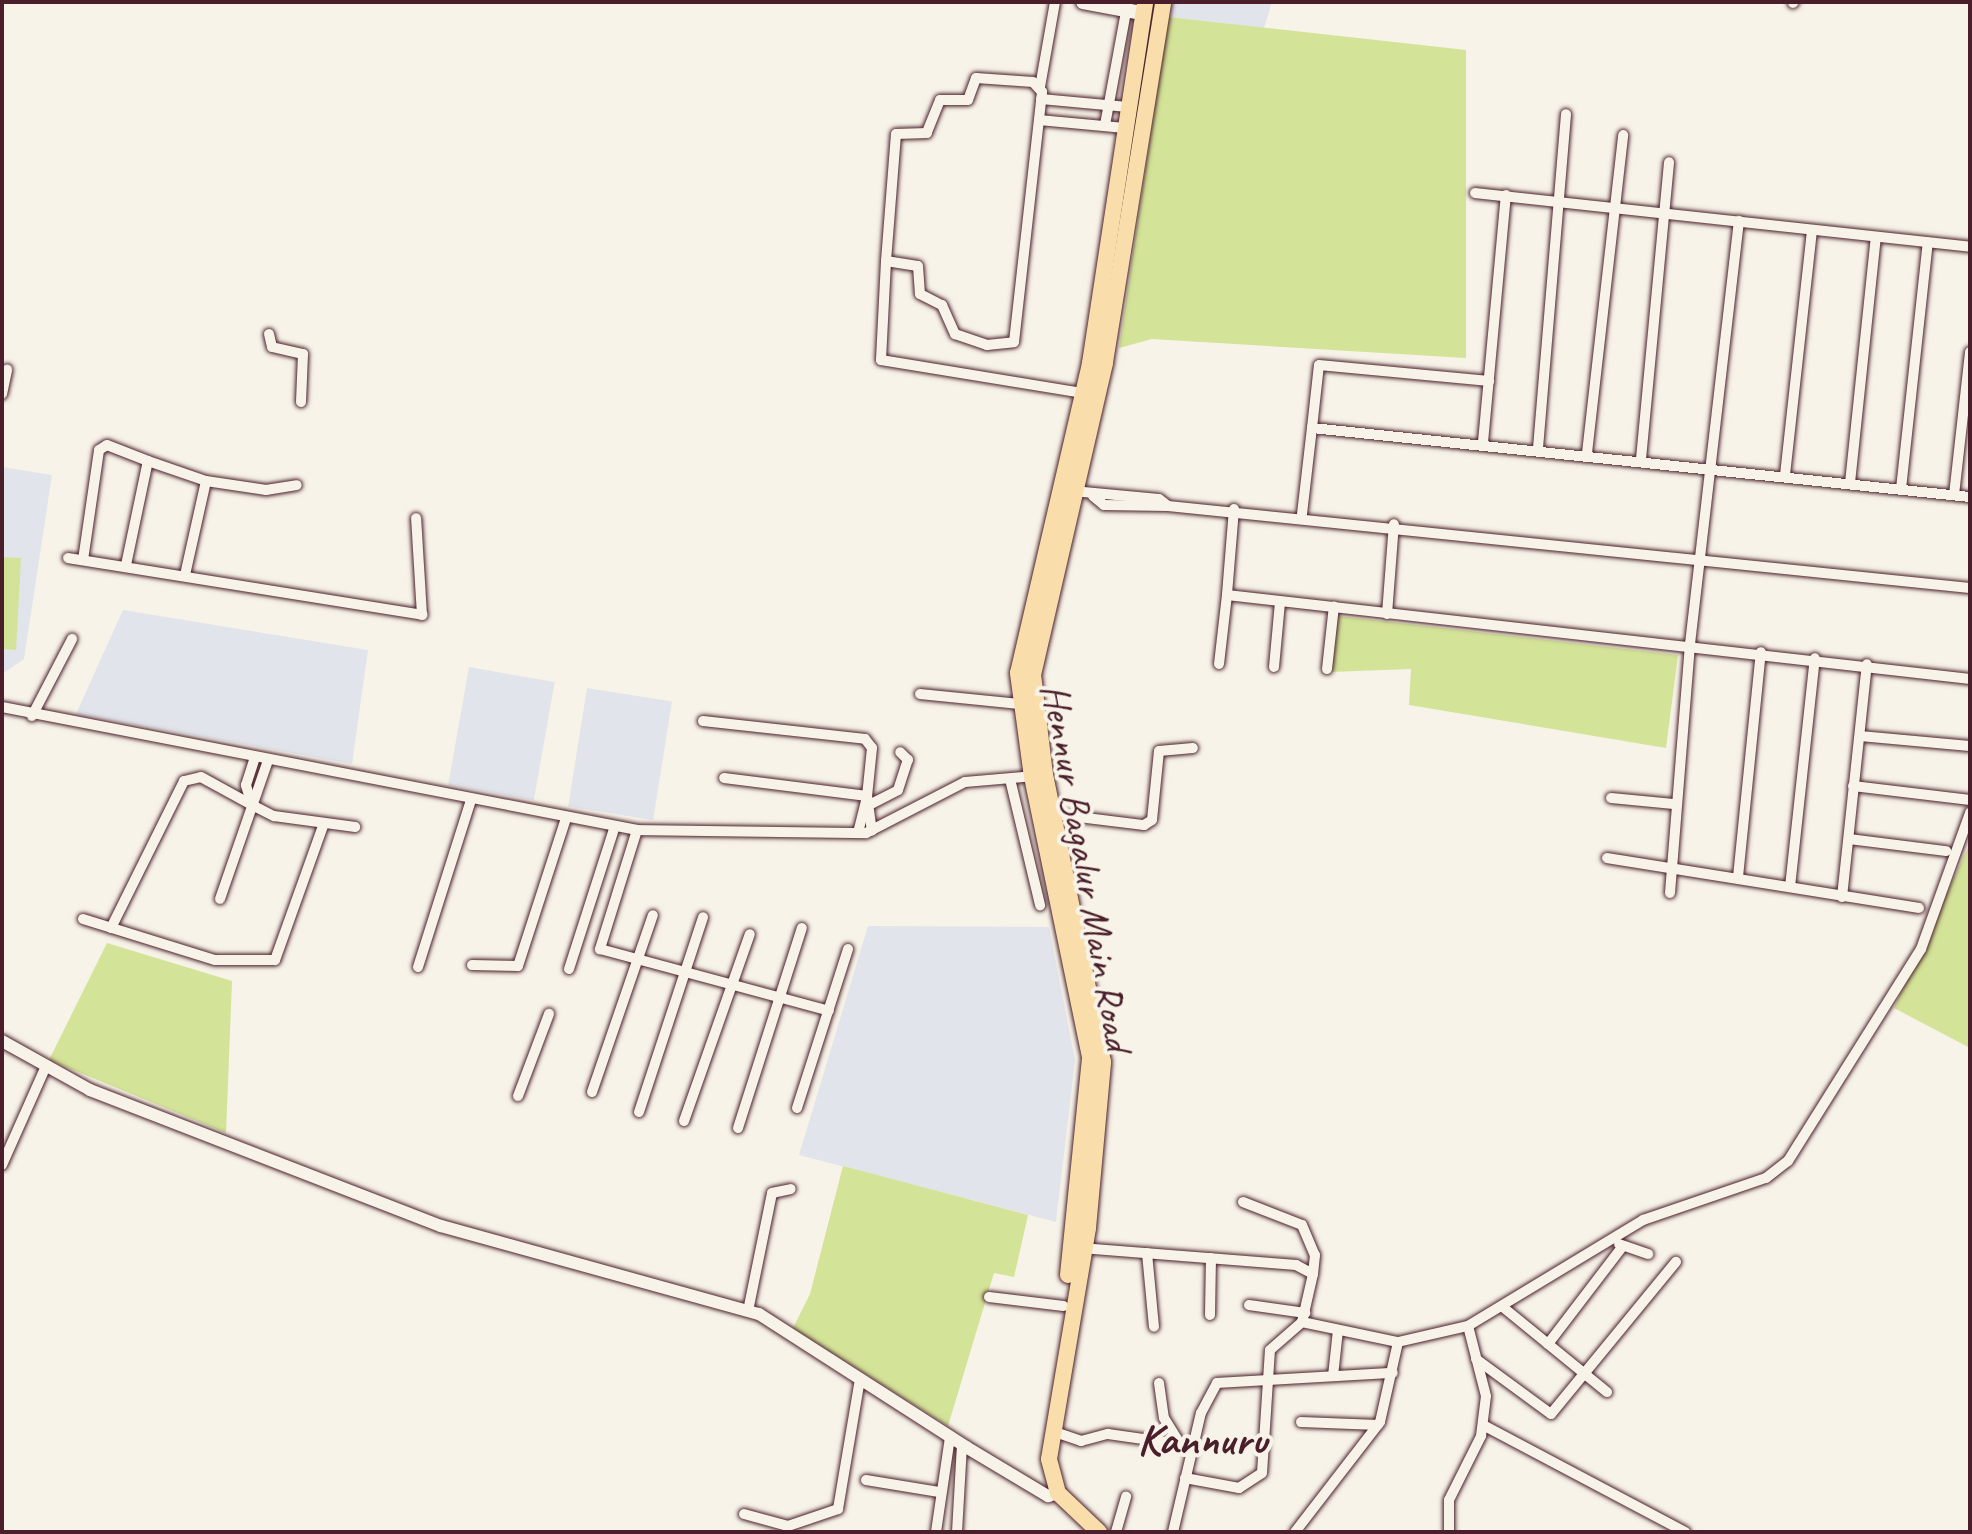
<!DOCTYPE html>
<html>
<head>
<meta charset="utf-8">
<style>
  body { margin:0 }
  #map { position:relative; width:1972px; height:1534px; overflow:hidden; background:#f7f3e8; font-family:Caveat,sans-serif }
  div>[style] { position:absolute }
  .built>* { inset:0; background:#e1e4ea; transform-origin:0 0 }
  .green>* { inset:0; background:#d3e397 }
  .roads { filter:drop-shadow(0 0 2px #4a1f2b) drop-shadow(0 0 2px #4a1f2b) }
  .minor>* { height:10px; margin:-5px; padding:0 5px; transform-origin:5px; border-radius:5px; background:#f7f3e8 }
  .tertiary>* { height:12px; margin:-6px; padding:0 6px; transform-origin:6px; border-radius:6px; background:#f7f3e8 }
  .secondary>* { height:14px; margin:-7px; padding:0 7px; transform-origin:7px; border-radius:7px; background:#f7f3e8 }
  .primary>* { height:16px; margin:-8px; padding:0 8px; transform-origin:8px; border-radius:8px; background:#f9deab }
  span { translate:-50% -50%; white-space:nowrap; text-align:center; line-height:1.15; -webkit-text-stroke:8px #f7f3e8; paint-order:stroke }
  .street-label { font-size:40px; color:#4a1f2b }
  .quarter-label { font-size:44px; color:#4a1f2b; font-weight:700 }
  .frame { position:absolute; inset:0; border:4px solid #4a1f2b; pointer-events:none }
</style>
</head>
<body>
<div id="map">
  <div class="built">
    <div style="clip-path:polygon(1173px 2px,1272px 2px,1264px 28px,1168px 17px)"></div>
    <div style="clip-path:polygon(2px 467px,52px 475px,24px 659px,2px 674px)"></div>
    <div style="clip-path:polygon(123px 610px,368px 650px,352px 764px,76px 714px)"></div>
    <div style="left:469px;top:667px;width:87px;height:120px;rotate:10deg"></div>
    <div style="left:587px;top:688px;width:86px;height:120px;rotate:9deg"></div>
    <div style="clip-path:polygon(868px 926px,1049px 927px,1075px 1060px,1056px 1222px,799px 1155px)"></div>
  </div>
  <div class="green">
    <div style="clip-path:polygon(1168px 17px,1466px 50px,1466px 358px,1152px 339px,1119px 348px)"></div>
    <div style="clip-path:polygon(2px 557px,21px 558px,16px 650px,2px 649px)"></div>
    <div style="clip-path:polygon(1338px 616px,1678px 655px,1666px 748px,1409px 705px,1411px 669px,1330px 672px)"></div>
    <div style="clip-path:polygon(1970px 843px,1970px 1048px,1894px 1008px)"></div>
    <div style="clip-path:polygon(107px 943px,232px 981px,226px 1133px,49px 1060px)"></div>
    <div style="clip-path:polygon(843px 1166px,1028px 1215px,1014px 1277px,994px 1273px,948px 1426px,793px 1328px,810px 1294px)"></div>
  </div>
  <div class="roads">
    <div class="minor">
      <div style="left:1793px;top:3px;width:1px;rotate:-45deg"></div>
      <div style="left:1040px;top:87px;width:86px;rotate:-80deg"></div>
      <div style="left:1041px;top:99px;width:87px;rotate:5.3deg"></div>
      <div style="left:1039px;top:120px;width:86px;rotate:5.3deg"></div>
      <div style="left:1105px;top:125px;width:115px;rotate:-79.5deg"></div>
      <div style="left:1475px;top:193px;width:498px;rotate:6.2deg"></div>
      <div style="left:886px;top:261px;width:32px;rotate:9deg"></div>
      <div style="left:918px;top:266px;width:28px;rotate:86deg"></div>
      <div style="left:920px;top:294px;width:25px;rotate:27deg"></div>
      <div style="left:942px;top:305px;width:32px;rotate:66deg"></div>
      <div style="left:955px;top:334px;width:34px;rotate:19deg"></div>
      <div style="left:987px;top:345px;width:27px;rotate:-6deg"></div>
      <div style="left:1014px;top:342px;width:252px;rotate:-83.6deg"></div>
      <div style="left:1042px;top:92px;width:13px;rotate:-132deg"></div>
      <div style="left:1033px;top:82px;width:57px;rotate:-176deg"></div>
      <div style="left:976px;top:78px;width:23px;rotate:110deg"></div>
      <div style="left:968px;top:100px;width:28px;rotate:180deg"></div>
      <div style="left:940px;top:100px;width:35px;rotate:112deg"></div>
      <div style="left:927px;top:133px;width:31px;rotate:178deg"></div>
      <div style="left:896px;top:134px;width:127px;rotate:94.5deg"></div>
      <div style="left:886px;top:261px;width:99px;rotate:92.9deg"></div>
      <div style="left:881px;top:360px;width:205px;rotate:9.3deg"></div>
      <div style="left:269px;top:334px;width:13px;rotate:77deg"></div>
      <div style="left:272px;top:347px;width:32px;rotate:13deg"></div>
      <div style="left:303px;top:354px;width:48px;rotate:92.4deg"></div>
      <div style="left:2px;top:394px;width:25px;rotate:-78deg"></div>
      <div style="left:1312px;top:428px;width:63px;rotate:-83.7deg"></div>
      <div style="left:1319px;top:365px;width:171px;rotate:5.4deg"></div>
      <div style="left:1483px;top:442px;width:248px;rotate:-84.7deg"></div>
      <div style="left:1538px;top:448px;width:335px;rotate:-85.2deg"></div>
      <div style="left:1587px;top:453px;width:320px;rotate:-83.5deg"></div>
      <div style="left:1641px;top:459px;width:298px;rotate:-84.6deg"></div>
      <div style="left:1785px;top:475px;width:246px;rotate:-83.7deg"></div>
      <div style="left:1850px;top:483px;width:247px;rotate:-84deg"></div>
      <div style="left:1901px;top:489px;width:248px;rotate:-83.8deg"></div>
      <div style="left:1073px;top:491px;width:86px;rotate:5.3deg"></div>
      <div style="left:1159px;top:499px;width:11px;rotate:38deg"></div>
      <div style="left:1168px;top:506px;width:64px;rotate:-179.1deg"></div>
      <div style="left:1104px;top:505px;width:14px;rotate:-141deg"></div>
      <div style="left:1954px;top:495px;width:144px;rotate:-83.6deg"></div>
      <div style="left:1168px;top:506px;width:806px;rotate:5.84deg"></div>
      <div style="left:1234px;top:509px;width:86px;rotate:94.7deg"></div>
      <div style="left:1227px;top:595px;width:748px;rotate:6.45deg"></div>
      <div style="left:1302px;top:514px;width:87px;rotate:-83.4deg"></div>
      <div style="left:1312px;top:428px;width:662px;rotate:5.99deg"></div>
      <div style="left:68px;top:558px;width:359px;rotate:9.1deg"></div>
      <div style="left:422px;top:615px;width:97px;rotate:-93.5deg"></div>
      <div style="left:83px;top:560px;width:111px;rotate:-81.7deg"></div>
      <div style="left:99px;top:450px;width:9px;rotate:-32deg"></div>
      <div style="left:107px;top:445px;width:44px;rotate:21.3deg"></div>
      <div style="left:126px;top:565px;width:106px;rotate:-78.1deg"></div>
      <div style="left:148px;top:461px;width:61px;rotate:19deg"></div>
      <div style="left:206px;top:481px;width:61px;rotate:8.5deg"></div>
      <div style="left:266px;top:490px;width:31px;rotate:-9deg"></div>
      <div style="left:185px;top:575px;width:96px;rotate:-77.4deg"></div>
      <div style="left:1387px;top:614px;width:90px;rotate:-85.6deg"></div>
      <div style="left:1219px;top:664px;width:69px;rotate:-83.4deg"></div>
      <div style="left:1274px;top:667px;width:65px;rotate:-84.7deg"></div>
      <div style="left:1327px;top:669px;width:63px;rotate:-83.7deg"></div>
      <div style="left:920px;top:694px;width:100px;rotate:5.7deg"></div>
      <div style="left:2px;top:707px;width:647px;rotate:10.96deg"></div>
      <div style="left:637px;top:830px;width:229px;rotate:0.8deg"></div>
      <div style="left:866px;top:833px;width:111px;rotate:-27.3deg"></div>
      <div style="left:965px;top:782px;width:70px;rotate:-4.9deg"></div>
      <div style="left:32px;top:716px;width:87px;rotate:-62.5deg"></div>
      <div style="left:703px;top:721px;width:163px;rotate:6.3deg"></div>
      <div style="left:865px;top:739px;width:11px;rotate:52deg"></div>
      <div style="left:872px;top:748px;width:48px;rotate:95.9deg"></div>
      <div style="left:867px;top:796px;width:144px;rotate:-172.8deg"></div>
      <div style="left:1860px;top:736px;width:110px;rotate:5.2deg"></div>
      <div style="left:1010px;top:779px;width:130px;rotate:76.6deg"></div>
      <div style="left:1853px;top:786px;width:118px;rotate:6.8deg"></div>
      <div style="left:1611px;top:798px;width:63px;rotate:5.4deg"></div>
      <div style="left:871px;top:804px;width:30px;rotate:-27deg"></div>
      <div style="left:898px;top:790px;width:32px;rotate:-72deg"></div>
      <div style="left:908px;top:760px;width:11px;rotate:-135deg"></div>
      <div style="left:252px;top:805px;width:25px;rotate:27deg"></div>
      <div style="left:274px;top:816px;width:82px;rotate:7.7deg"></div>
      <div style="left:1054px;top:814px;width:91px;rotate:7deg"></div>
      <div style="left:1144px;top:825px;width:9px;rotate:-32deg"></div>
      <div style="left:1152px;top:820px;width:69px;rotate:-84.2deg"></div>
      <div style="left:1159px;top:751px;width:34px;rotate:-5deg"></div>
      <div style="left:637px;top:830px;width:125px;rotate:107.3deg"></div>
      <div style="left:600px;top:949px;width:237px;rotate:15.1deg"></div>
      <div style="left:858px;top:833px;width:38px;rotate:-76deg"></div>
      <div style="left:867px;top:796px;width:35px;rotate:82deg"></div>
      <div style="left:1849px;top:839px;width:98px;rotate:7.1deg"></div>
      <div style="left:1607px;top:858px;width:316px;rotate:9.1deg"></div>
      <div style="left:1738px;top:877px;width:226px;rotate:-84.2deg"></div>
      <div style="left:1790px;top:887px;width:230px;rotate:-83.8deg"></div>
      <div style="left:1670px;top:893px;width:250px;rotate:-85.4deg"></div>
      <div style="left:1690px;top:644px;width:426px;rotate:-83.4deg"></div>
      <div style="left:1842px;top:897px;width:234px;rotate:-83.9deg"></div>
      <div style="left:220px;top:899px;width:147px;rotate:-70.9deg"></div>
      <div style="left:83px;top:919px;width:138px;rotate:17.3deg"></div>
      <div style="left:215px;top:960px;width:60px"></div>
      <div style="left:275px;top:960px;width:145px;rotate:-70.3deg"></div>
      <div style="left:111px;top:928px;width:164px;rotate:-63.6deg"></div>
      <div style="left:184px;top:781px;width:17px;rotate:-13deg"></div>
      <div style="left:201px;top:777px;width:58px;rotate:28.8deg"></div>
      <div style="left:252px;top:805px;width:21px;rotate:-107deg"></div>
      <div style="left:246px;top:785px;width:29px;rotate:-72deg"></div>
      <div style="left:472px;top:965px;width:46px;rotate:1.2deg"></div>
      <div style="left:518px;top:966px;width:156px;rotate:-72deg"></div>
      <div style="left:418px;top:967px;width:175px;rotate:-72.4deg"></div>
      <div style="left:569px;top:969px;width:150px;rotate:-72.2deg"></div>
      <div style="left:592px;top:1092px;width:187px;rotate:-71deg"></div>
      <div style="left:518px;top:1096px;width:88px;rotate:-69.3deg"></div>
      <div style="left:797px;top:1108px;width:167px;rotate:-72.2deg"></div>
      <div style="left:639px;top:1112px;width:205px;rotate:-71.8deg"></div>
      <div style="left:684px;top:1121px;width:198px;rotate:-70.6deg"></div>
      <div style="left:738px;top:1128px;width:210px;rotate:-72.3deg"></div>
      <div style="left:2px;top:1165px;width:108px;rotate:-66deg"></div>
      <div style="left:1243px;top:1202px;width:63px;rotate:21.3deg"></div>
      <div style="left:1302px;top:1225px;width:33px;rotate:67deg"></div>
      <div style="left:1315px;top:1255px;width:19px;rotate:96deg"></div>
      <div style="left:1619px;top:1244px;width:31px;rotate:19deg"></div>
      <div style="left:1081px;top:1248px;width:216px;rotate:4.5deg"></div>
      <div style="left:1296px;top:1265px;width:19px;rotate:28deg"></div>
      <div style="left:1313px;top:1274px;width:49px;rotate:102.9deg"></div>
      <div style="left:1302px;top:1322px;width:98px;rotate:11.8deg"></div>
      <div style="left:1398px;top:1342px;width:72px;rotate:-12.9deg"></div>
      <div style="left:1147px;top:1253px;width:74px;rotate:84.6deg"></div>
      <div style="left:989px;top:1297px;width:75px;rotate:6.9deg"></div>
      <div style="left:1249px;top:1305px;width:57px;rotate:8.1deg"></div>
      <div style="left:1504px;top:1308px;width:133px;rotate:39.2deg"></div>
      <div style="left:748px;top:1311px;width:120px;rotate:-78.5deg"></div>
      <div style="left:772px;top:1193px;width:19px;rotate:-12deg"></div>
      <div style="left:1210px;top:1315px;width:57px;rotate:-89deg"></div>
      <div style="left:1548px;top:1344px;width:123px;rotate:-52.6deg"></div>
      <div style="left:1476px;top:1359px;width:93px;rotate:36.3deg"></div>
      <div style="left:1551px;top:1414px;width:197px;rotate:-50.6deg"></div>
      <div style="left:1333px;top:1376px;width:46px;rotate:-83.8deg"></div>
      <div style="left:1159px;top:1383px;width:35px;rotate:82deg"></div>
      <div style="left:1164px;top:1418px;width:31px;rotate:58deg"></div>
      <div style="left:1301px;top:1422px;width:77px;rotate:2.2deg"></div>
      <div style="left:1483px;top:1425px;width:229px;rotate:27.9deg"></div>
      <div style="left:1052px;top:1431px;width:31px;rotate:19deg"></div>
      <div style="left:1081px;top:1441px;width:28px;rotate:-15deg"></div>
      <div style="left:1108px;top:1434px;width:85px;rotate:8.1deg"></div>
      <div style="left:1185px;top:1478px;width:55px;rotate:10.5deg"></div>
      <div style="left:1239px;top:1488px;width:27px;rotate:-33deg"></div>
      <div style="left:1262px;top:1473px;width:123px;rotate:-86.3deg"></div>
      <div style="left:1270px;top:1350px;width:43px;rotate:-41.2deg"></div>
      <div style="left:866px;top:1480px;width:74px;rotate:9.3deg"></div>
      <div style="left:744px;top:1514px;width:46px;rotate:15.3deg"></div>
      <div style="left:788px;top:1526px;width:53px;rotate:-18.8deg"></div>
      <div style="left:838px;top:1509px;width:132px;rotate:-80.4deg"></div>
      <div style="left:936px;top:1532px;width:96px;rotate:-81.6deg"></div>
      <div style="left:957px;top:1532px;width:87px;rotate:-86.7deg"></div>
      <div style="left:1116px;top:1532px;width:37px;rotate:-74deg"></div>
      <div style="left:1173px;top:1532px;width:122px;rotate:-76.8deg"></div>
      <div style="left:1201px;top:1413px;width:34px;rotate:-62deg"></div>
      <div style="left:1217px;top:1383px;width:176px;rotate:-3.3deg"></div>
      <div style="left:1295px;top:1532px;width:139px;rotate:-52.3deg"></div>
      <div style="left:1380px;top:1422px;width:82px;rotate:-77.3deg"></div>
      <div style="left:1449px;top:1532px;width:32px;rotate:-90deg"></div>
      <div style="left:1449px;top:1500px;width:72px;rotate:-63.4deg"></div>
      <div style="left:1481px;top:1436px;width:40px;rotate:-82.9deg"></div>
      <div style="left:1486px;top:1396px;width:72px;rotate:-104.4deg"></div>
      <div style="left:1468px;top:1326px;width:205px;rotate:-31.2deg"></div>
      <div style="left:1643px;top:1220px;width:130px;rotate:-18.9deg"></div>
      <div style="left:1766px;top:1178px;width:28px;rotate:-38deg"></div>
      <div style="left:1788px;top:1161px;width:250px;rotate:-57.9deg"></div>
      <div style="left:1921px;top:949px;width:145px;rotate:-70.2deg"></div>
    </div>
    <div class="tertiary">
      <div style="left:2px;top:1041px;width:101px;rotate:29.1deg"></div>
      <div style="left:90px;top:1090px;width:376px;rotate:21.2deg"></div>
      <div style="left:441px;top:1226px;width:330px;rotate:15.5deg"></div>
      <div style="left:759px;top:1314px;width:246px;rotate:32.7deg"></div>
      <div style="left:966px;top:1447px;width:96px;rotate:30.9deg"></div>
      <div style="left:1048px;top:1496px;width:10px;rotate:-17deg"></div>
    </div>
    <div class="secondary">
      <div style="left:1083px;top:2px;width:60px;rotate:10.6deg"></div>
    </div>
    <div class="primary">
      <div style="left:1068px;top:1275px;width:219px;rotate:-84.2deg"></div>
      <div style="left:1090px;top:1057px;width:286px;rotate:-101.7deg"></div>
      <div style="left:1032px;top:777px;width:105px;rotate:-97.7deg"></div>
      <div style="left:1018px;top:673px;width:318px;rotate:-76.9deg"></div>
      <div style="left:1090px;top:363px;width:365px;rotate:-81.3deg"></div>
      <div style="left:1099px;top:1532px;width:57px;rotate:-136.4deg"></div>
      <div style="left:1058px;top:1493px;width:35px;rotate:-105deg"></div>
      <div style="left:1049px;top:1459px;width:234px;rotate:-80.4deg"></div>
      <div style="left:1088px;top:1228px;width:167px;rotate:-84.8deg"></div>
      <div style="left:1103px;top:1062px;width:293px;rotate:-101.4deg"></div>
      <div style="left:1045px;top:775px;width:101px;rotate:-96.8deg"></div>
      <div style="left:1033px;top:675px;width:321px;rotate:-77deg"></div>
      <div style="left:1105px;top:362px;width:365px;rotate:-80.8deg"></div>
    </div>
  </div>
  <div class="street-label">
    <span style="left:1087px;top:867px;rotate:80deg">Hennur Bagalur Main Road</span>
  </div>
  <div class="quarter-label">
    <span style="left:1202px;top:1440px">Kannuru</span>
  </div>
  <div class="frame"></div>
</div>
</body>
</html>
